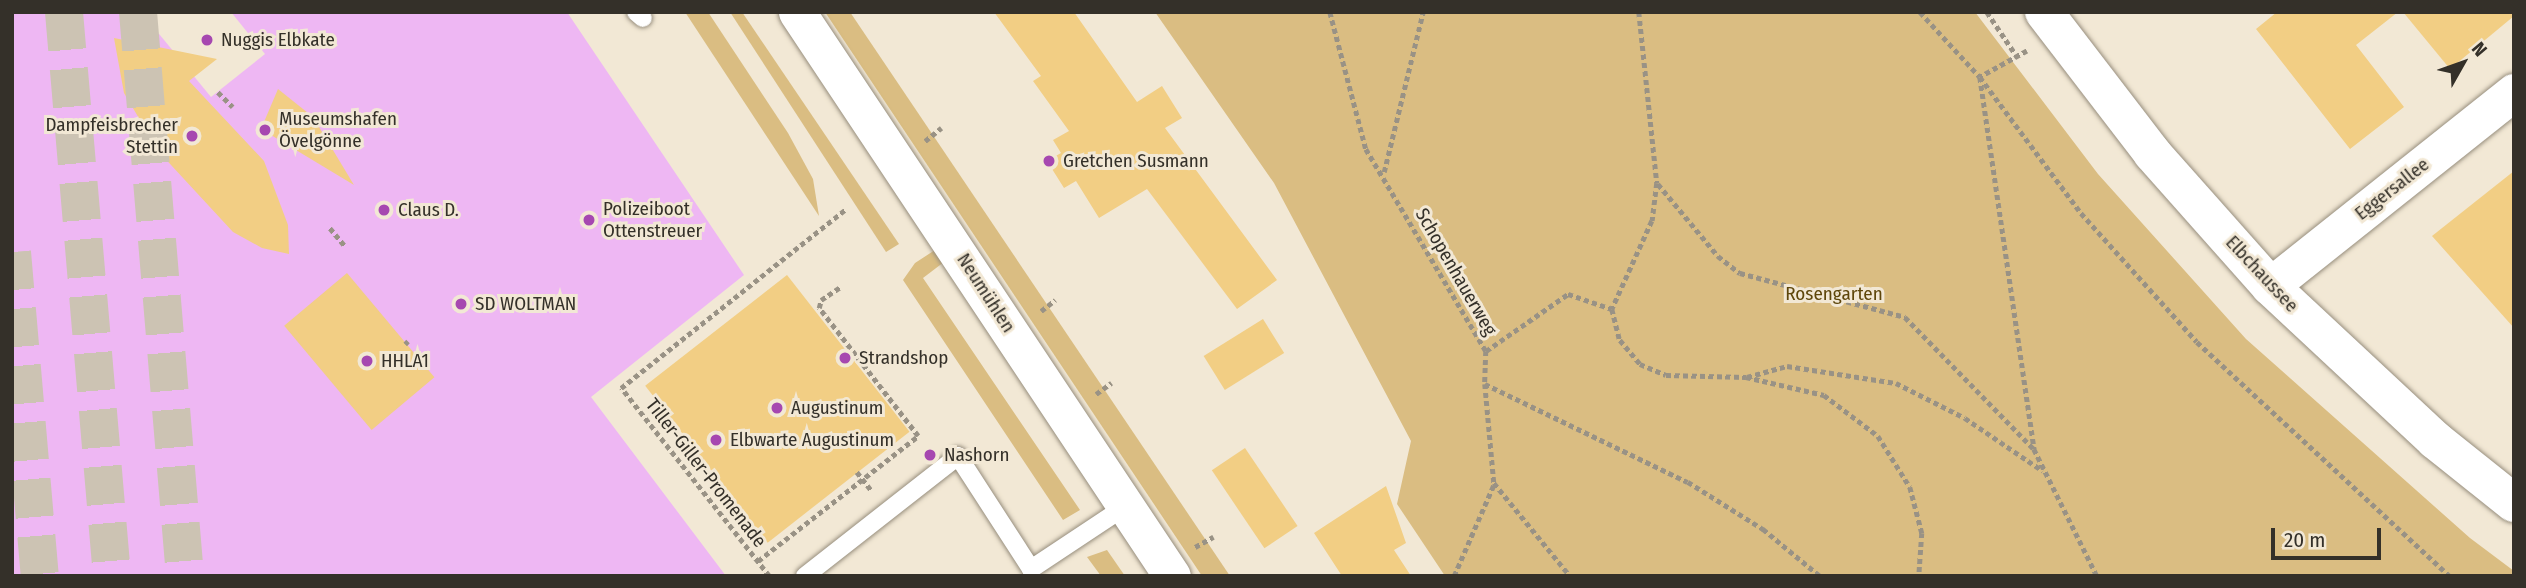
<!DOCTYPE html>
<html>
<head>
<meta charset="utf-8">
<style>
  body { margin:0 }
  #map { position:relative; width:2526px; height:588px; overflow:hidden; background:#f2e8d5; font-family:"Fira Sans Condensed",sans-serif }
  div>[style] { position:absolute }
  .green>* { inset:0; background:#dabd82 }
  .water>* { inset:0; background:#eeb7f3 }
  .pier>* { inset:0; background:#f2e8d5 }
  .building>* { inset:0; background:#f2ce84; transform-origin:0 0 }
  .highway-tunnel>* { height:38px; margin-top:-19px; transform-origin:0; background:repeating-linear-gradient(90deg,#ccc3b3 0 38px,transparent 0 57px) }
  .path>* { height:4.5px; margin-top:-2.25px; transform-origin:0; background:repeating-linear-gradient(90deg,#999285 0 5px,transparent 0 8.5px) }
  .roads { filter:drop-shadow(0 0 2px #978e7d) drop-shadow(0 0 2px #978e7d) }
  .lane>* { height:18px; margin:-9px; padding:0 9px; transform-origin:9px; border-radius:9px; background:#fff }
  .street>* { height:37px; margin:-18.5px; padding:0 18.5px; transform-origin:18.5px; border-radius:18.5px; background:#fff }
  .secondary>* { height:38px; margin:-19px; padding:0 19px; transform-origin:19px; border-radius:19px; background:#fff }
  .dots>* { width:19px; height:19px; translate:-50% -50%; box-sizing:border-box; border:4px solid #f2e8d5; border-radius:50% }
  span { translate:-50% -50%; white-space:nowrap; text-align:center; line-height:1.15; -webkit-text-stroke:6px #f2e8d5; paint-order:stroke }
  .poi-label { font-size:19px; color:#343029 }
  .left { translate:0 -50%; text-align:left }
  .right { translate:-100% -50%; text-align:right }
  .street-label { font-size:19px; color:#343029 }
  .park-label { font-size:19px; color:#5e460a }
  .frame { position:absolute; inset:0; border:14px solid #343029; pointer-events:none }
  .north { position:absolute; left:2428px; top:28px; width:70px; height:70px; -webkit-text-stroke:5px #f2e8d5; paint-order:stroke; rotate:50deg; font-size:19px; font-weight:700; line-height:28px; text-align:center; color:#343029 }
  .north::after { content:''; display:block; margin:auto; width:24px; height:32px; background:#343029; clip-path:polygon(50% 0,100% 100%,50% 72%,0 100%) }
  .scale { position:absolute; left:2271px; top:528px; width:110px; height:32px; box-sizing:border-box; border:4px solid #343029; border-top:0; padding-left:9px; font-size:21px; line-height:24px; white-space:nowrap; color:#343029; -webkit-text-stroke:5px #f2e8d5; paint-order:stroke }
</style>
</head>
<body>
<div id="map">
  <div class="green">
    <div style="clip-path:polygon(685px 12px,708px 12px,788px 133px,813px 179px,819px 216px)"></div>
    <div style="clip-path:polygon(730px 12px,742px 12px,899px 244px,886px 252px)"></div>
    <div style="clip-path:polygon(825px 12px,850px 12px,1230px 576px,1202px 576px)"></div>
    <div style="clip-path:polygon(1155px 12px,1975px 12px,2098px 174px,2246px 339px,2470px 538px,2514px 571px,2514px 576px,1445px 576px,1397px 504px,1411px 441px,1274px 183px)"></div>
    <div style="clip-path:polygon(935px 250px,944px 262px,923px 278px,1080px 510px,1063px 520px,903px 280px,915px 263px)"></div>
    <div style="clip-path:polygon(1107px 550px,1125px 576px,1101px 576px,1087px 557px)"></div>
  </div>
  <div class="water">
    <div style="clip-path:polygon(12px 12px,567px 12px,744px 275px,591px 397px,726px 576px,12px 576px)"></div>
  </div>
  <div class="pier">
    <div style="clip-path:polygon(141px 12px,231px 12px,265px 54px,211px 97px)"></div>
  </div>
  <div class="building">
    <div style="clip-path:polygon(994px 12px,1074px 12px,1137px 102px,1162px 86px,1182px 118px,1165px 128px,1277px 280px,1237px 309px,1147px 189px,1099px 218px,1076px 181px,1064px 188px,1047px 161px,1061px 153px,1053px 140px,1069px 131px,1033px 81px,1041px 76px)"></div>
    <div style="clip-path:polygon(2277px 12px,2398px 12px,2356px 45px,2404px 107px,2350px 149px,2256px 29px)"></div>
    <div style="clip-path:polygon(2403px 12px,2514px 12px,2514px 16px,2450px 69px)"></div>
    <div style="clip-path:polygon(114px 38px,217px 59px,189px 81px,264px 161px,288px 225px,289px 254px,262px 248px,233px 232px,159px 152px,124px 93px)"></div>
    <div style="clip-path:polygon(278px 89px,313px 117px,354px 185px,261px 129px)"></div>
    <div style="clip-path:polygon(2514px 171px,2514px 328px,2432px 236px)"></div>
    <div style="left:347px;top:273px;width:136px;height:82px;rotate:50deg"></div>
    <div style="left:787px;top:275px;width:199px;height:180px;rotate:52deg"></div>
    <div style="left:1263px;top:319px;width:40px;height:70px;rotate:58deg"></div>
    <div style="left:1245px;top:448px;width:94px;height:40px;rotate:56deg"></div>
    <div style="clip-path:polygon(1386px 486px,1406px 543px,1394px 550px,1411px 576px,1342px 576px,1314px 533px)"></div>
  </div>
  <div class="highway-tunnel">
    <div style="left:64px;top:12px;width:566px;rotate:85.14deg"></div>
    <div style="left:138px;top:12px;width:566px;rotate:85.24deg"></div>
    <div style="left:12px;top:252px;width:325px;rotate:85.1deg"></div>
  </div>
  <div class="path">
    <div style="left:1330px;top:12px;width:142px;rotate:75.3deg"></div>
    <div style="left:1366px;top:149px;width:235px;rotate:59.3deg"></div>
    <div style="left:1486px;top:351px;width:33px;rotate:92deg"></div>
    <div style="left:1485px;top:384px;width:225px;rotate:25.8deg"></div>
    <div style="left:1688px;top:482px;width:89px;rotate:32.1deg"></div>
    <div style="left:1763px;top:529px;width:74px;rotate:39.5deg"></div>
    <div style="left:1639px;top:12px;width:172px;rotate:84deg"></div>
    <div style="left:1657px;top:183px;width:38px;rotate:97deg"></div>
    <div style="left:1652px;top:221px;width:97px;rotate:114.4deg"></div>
    <div style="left:1612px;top:309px;width:32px;rotate:76deg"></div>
    <div style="left:1620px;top:340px;width:31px;rotate:50deg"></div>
    <div style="left:1640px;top:364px;width:28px;rotate:23deg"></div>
    <div style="left:1666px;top:375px;width:80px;rotate:1.4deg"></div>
    <div style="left:1746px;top:377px;width:80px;rotate:13deg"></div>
    <div style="left:1824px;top:395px;width:68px;rotate:37.2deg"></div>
    <div style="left:1878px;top:436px;width:60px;rotate:57.9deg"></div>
    <div style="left:1910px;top:487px;width:48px;rotate:75.4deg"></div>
    <div style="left:1922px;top:533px;width:43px;rotate:94deg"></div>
    <div style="left:1920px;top:12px;width:88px;rotate:47.3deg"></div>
    <div style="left:1980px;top:77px;width:169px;rotate:53.4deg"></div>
    <div style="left:2081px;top:213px;width:173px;rotate:48deg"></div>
    <div style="left:2197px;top:342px;width:345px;rotate:42.8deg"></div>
    <div style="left:1987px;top:12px;width:55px;rotate:56deg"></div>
    <div style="left:2027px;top:51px;width:54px;rotate:151deg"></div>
    <div style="left:1980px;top:77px;width:376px;rotate:81.7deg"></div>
    <div style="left:2034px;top:449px;width:142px;rotate:63.6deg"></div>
    <div style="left:218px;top:92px;width:21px;rotate:45deg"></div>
    <div style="left:925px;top:141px;width:21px;rotate:-39deg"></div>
    <div style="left:1384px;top:172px;width:165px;rotate:-76.3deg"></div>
    <div style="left:1658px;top:184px;width:94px;rotate:50.2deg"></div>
    <div style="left:1718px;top:256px;width:28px;rotate:38deg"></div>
    <div style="left:1740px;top:273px;width:171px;rotate:14.9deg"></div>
    <div style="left:1905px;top:317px;width:185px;rotate:45.7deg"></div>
    <div style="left:330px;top:228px;width:23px;rotate:50deg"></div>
    <div style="left:1041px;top:311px;width:18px;rotate:-38deg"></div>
    <div style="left:405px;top:344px;width:4px;rotate:-45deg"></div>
    <div style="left:1486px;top:351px;width:100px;rotate:-34.8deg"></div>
    <div style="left:1568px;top:294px;width:46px;rotate:18.8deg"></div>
    <div style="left:1747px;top:377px;width:41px;rotate:-15.4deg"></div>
    <div style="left:1787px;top:366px;width:110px;rotate:8.9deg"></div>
    <div style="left:1896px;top:383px;width:77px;rotate:26.9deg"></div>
    <div style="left:1965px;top:418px;width:94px;rotate:34.2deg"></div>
    <div style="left:1485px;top:384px;width:99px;rotate:84.8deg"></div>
    <div style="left:1494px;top:483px;width:120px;rotate:50.7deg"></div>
    <div style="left:1096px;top:394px;width:19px;rotate:-36deg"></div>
    <div style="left:857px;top:472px;width:24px;rotate:52deg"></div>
    <div style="left:1195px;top:547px;width:21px;rotate:-29deg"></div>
    <div style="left:758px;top:561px;width:203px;rotate:-38deg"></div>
    <div style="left:918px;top:436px;width:162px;rotate:-127.7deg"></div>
    <div style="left:819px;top:308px;width:8px;rotate:-76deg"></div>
    <div style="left:821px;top:300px;width:23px;rotate:-34deg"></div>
    <div style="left:769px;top:576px;width:239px;rotate:-128.2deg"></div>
    <div style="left:621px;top:388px;width:288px;rotate:-38.5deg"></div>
    <div style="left:1454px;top:576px;width:100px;rotate:-66.5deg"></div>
  </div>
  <div class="roads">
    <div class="lane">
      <div style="left:636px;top:12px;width:9px;rotate:41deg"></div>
      <div style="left:805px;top:576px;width:194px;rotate:-38.1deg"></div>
      <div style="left:958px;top:456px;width:135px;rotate:57.1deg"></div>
      <div style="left:1031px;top:569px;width:114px;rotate:-33.6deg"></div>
    </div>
    <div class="street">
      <div style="left:797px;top:12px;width:677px;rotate:56.38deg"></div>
      <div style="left:2270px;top:286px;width:312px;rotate:-38.5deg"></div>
    </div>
    <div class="secondary">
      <div style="left:2044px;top:12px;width:178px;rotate:52.5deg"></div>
      <div style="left:2152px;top:153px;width:178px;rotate:48.4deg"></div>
      <div style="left:2270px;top:286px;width:226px;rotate:43deg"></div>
      <div style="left:2435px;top:440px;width:101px;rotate:38.6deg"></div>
    </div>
  </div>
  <div class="dots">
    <div style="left:207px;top:40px;background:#a647b0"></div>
    <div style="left:265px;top:130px;background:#a647b0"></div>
    <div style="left:192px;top:136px;background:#a647b0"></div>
    <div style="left:1049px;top:161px;background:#a647b0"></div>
    <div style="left:384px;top:210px;background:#a647b0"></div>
    <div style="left:589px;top:220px;background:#a647b0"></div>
    <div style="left:461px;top:304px;background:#a647b0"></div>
    <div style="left:845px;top:358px;background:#a647b0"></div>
    <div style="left:367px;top:361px;background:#a647b0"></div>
    <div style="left:777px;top:408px;background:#a647b0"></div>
    <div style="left:716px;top:440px;background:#a647b0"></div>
    <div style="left:930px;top:455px;background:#a647b0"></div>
  </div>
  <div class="poi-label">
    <span class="left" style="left:221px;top:40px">Nuggis Elbkate</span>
    <span class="left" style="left:279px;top:130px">Museumshafen<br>Övelgönne</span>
    <span class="right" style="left:178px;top:136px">Dampfeisbrecher<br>Stettin</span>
    <span class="left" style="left:1063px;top:161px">Gretchen Susmann</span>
    <span class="left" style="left:603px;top:220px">Polizeiboot<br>Ottenstreuer</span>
    <span class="left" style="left:398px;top:210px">Claus D.</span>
    <span class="left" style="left:475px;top:304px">SD WOLTMAN</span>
    <span class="left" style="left:859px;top:358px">Strandshop</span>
    <span class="left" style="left:381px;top:361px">HHLA1</span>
    <span class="left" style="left:791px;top:408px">Augustinum</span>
    <span class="left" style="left:730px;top:440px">Elbwarte Augustinum</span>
    <span class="left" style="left:944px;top:455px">Nashorn</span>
  </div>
  <div class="street-label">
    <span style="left:2392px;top:189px;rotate:-38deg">Eggersallee</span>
    <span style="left:1456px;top:272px;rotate:60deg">Schopenhauerweg</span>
    <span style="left:2262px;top:274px;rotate:47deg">Elbchaussee</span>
    <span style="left:986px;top:293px;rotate:57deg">Neumühlen</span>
    <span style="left:706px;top:473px;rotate:52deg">Tiller-Giller-Promenade</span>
  </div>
  <div class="park-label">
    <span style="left:1834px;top:294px">Rosengarten</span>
  </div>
  <div class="frame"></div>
  <div class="north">N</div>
  <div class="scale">20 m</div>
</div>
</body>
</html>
